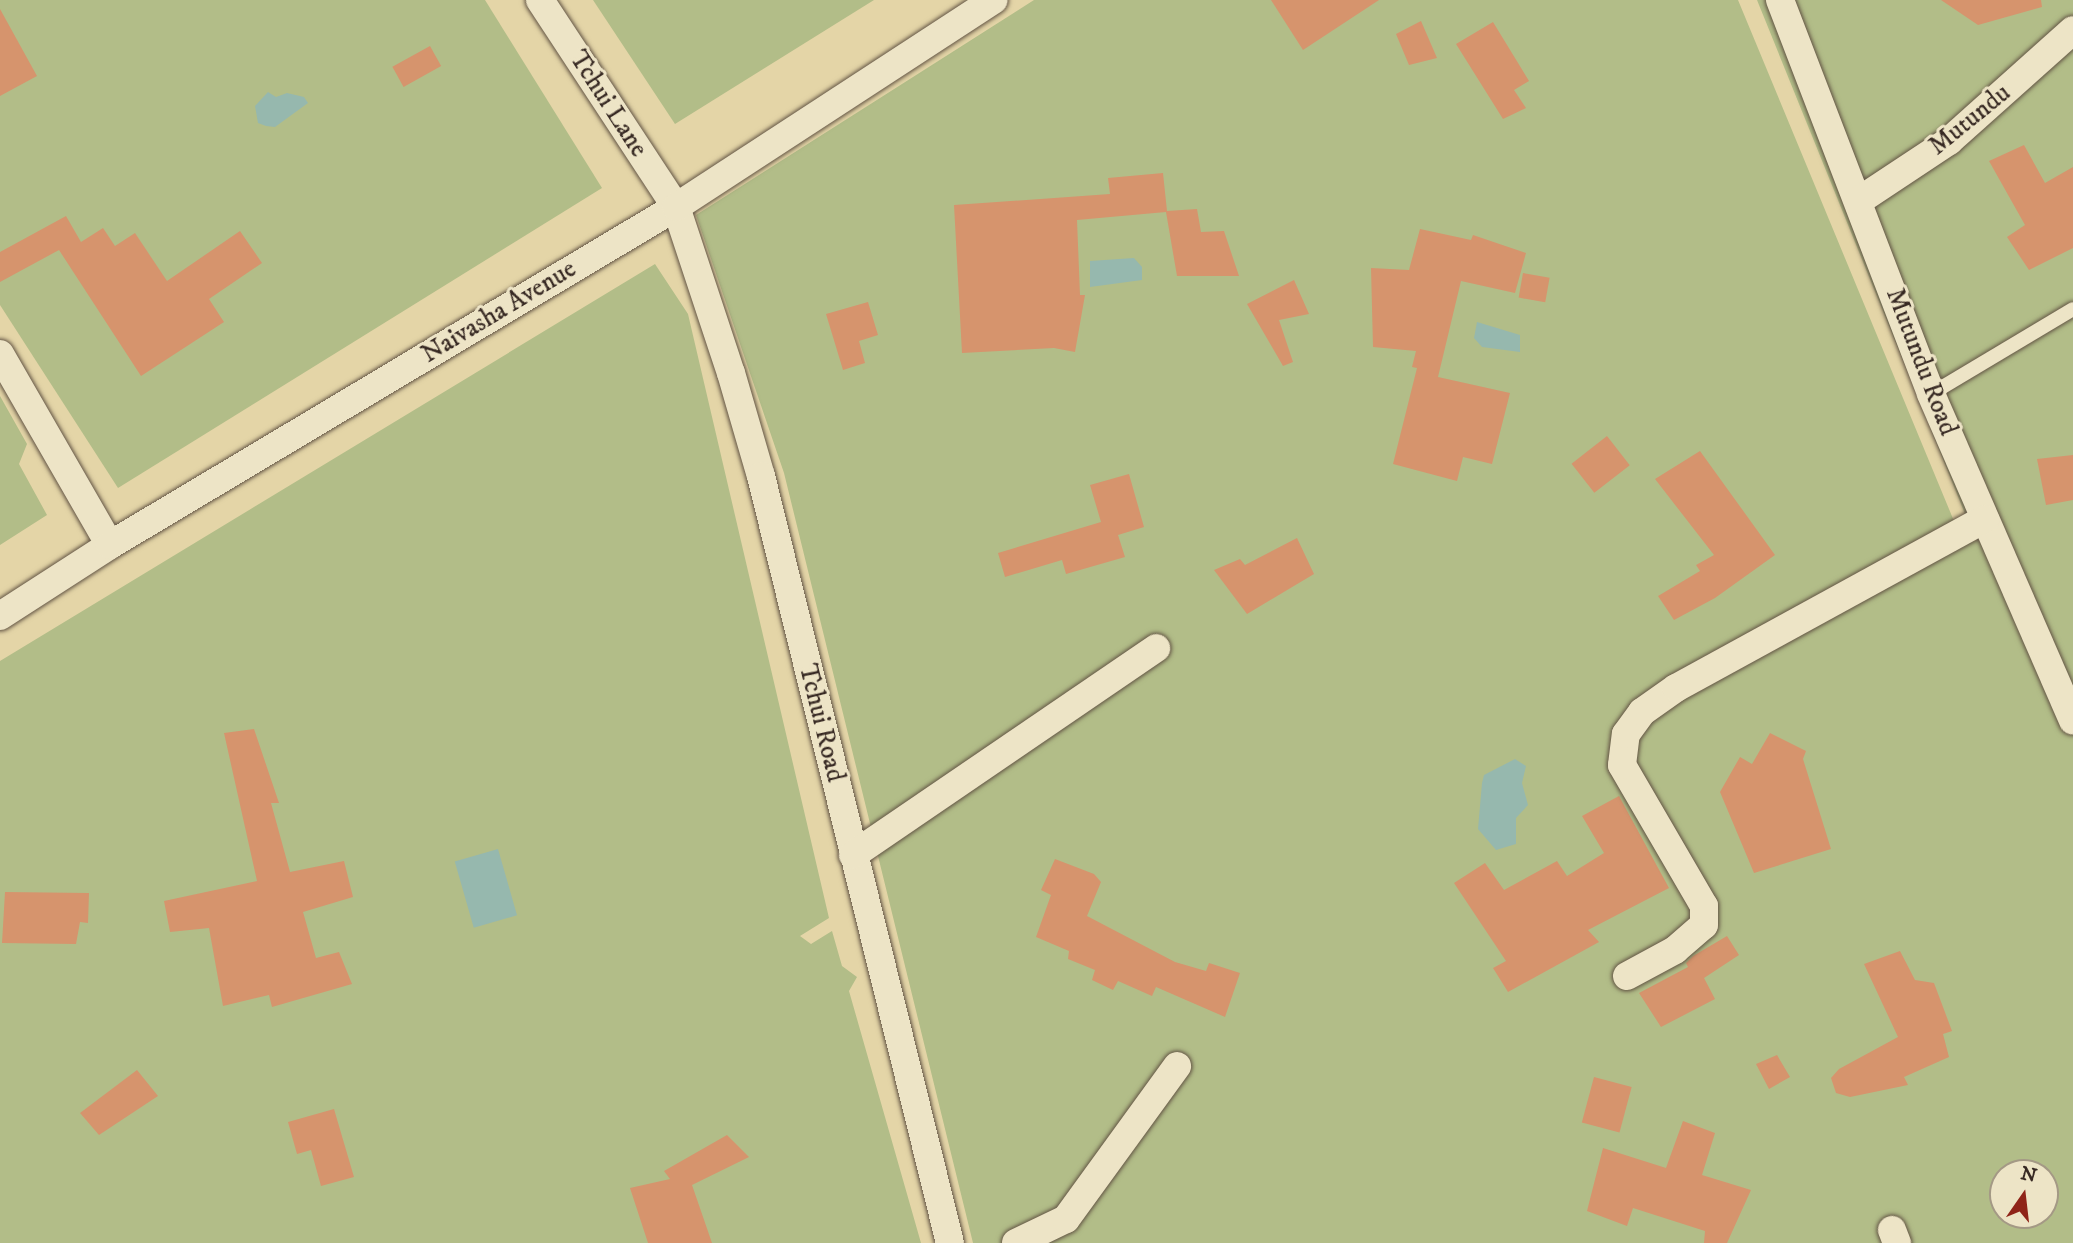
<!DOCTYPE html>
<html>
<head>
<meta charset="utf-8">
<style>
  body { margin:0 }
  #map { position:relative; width:2073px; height:1243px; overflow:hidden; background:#e4d5a7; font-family:"IM FELL DW Pica",serif }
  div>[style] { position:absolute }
  .green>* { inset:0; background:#b2bd88 }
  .water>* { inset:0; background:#96b8ae; transform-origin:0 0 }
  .building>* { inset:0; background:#d6946d; transform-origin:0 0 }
  .roads { filter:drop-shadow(0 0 2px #625444) drop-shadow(0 0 2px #625444) }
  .lane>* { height:14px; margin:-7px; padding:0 7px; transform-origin:7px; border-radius:7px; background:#ede4c6 }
  .street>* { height:28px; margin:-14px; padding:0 14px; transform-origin:14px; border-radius:14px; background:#ede4c6 }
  span { translate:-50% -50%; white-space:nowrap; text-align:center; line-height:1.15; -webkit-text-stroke:6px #ede4c6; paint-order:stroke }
  .street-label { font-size:26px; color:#372923 }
  .north { position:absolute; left:1989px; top:1159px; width:70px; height:70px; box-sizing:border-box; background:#ede4c6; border:2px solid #a49985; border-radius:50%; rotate:14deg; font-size:19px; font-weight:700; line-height:28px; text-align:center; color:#372923 }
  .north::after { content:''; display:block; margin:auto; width:24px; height:32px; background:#8f2418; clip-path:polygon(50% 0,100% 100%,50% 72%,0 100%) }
</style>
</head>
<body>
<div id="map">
  <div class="green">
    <div style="clip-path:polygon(0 0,485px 0,602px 188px,118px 488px,0 305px)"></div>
    <div style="clip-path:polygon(593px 0,874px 0,675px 124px)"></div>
    <div style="clip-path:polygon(evenodd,1034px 0,1738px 0,1961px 538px,1976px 541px,1757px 0,2073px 0,2073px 1243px,973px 1243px,784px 473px,696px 215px,1034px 0,2003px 1173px,2045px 1173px,2045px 1215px,2003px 1215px,2003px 1173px)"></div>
    <div style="clip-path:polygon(655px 264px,688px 314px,829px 918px,800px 936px,811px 944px,832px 931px,842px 966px,857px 977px,849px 991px,921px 1243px,0 1243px,0 661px)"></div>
    <div style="clip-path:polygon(0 396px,27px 444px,19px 464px,47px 515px,0 545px)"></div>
  </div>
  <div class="water">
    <div style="clip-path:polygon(268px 92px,276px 97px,287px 93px,304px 97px,308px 103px,275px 127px,266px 126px,258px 123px,255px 106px)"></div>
    <div style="clip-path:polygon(1134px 258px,1142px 267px,1142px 280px,1090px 287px,1090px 261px)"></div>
    <div style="clip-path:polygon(1477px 322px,1520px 335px,1520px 352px,1482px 347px,1474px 338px)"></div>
    <div style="clip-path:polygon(1515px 759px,1526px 766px,1522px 783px,1528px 805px,1516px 818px,1516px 844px,1496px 850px,1478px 829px,1482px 783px,1484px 775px)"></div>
    <div style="left:498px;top:849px;width:69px;height:45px;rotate:74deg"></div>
  </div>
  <div class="building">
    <div style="clip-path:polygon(1271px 0,1379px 0,1303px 50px)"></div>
    <div style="clip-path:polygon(1941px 0,2041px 0,2042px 7px,1978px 25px)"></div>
    <div style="clip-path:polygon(0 9px,37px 76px,0 96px)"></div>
    <div style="clip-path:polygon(1421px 21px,1437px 58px,1409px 65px,1396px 34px)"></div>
    <div style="clip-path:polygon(1493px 22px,1529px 81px,1514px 90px,1526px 108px,1503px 119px,1456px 44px)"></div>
    <div style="left:430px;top:46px;width:23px;height:43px;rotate:61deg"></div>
    <div style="clip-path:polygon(2024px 145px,2045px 183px,2073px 167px,2073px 248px,2029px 270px,2007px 237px,2025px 225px,1989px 161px)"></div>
    <div style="clip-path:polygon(1163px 173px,1167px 211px,1197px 209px,1201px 232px,1224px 231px,1239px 276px,1177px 276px,1166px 212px,1077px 220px,1080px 295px,1085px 295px,1075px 352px,1054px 348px,962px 353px,954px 205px,1110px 194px,1108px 178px)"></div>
    <div style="clip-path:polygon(66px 216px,81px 242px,103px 228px,115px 246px,135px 233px,167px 281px,240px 231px,262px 263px,209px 299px,224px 322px,141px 376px,59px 250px,0 282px,0 252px)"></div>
    <div style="clip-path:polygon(1420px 229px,1471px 240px,1473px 235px,1526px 253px,1515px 293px,1461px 281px,1438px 377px,1510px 393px,1492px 464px,1463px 457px,1457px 481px,1393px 464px,1417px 368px,1412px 367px,1416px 351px,1373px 347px,1371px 268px,1409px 270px)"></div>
    <div style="left:1523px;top:273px;width:27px;height:25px;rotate:10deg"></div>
    <div style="clip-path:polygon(1294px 280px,1309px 314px,1279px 320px,1293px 362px,1283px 366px,1247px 304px)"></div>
    <div style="clip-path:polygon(868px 302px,878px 335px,859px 341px,865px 363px,843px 370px,826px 314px)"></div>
    <div style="left:1607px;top:436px;width:37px;height:45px;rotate:52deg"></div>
    <div style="clip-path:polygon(1700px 451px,1775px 555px,1715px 598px,1674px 620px,1658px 596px,1700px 571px,1696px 565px,1714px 555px,1655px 479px)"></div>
    <div style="clip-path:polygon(2073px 455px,2073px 500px,2046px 505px,2037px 459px)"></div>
    <div style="clip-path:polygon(1129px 474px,1144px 527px,1118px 535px,1125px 557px,1066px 574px,1062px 560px,1005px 577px,998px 553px,1101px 522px,1090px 485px)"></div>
    <div style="clip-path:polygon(1297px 538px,1314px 574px,1247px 614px,1214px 570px,1240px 559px,1245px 565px)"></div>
    <div style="clip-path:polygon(254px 729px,279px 803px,271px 803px,290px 872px,344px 861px,353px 897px,303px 912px,316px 958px,339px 952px,352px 984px,272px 1007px,269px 995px,223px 1006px,209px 928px,170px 932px,164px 901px,257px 881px,224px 733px)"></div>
    <div style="clip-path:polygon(1770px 733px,1806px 751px,1803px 759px,1831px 849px,1754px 873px,1720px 792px,1740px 757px,1752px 764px)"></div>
    <div style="clip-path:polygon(1619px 796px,1669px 888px,1588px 930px,1599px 942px,1508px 992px,1493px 968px,1506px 961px,1454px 883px,1485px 863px,1504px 890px,1557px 861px,1567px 876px,1604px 853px,1582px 816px)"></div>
    <div style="clip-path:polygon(1055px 859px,1094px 874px,1101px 882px,1087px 916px,1175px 962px,1206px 971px,1209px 963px,1240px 973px,1225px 1017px,1156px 987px,1152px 996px,1118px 981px,1113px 990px,1092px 980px,1095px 970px,1068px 959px,1069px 951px,1036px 937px,1051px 895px,1041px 890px)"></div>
    <div style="clip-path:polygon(5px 892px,89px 893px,88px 923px,80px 922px,76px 944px,2px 943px)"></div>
    <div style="clip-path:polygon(1727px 936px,1739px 955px,1704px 978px,1715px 999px,1661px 1027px,1639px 993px,1688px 967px,1686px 963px,1693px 956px)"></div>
    <div style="clip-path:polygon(1900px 951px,1915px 980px,1934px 983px,1952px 1031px,1943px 1034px,1949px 1057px,1904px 1077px,1908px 1085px,1850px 1097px,1836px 1093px,1831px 1078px,1839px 1069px,1898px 1037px,1864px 964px)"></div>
    <div style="clip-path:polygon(1777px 1055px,1790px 1077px,1769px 1089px,1756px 1064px)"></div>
    <div style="clip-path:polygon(137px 1070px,158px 1096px,99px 1135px,80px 1113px)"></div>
    <div style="left:1594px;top:1077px;width:39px;height:47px;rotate:15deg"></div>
    <div style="clip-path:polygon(334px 1109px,354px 1177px,321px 1186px,311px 1150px,297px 1154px,288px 1122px)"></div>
    <div style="clip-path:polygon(1683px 1121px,1715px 1133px,1702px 1175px,1751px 1190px,1727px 1243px,1704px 1243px,1705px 1231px,1633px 1208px,1627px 1226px,1587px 1211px,1603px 1148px,1666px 1168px)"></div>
    <div style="clip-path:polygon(727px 1135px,749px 1157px,692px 1185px,712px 1243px,648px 1243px,630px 1188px,670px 1179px,664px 1171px)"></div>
  </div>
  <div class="roads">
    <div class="lane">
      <div style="left:1931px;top:394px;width:165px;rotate:-30.9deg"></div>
    </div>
    <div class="street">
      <div style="left:540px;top:0;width:248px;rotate:56.7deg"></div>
      <div style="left:676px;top:207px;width:175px;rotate:71.7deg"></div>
      <div style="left:731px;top:373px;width:107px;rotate:73.8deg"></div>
      <div style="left:761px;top:476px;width:790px;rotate:76.16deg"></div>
      <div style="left:1780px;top:0;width:422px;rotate:69deg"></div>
      <div style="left:1931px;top:394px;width:356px;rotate:66.5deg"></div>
      <div style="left:1860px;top:200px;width:107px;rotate:-33.5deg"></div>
      <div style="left:1949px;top:141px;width:166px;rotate:-41.8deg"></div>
      <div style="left:0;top:354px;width:220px;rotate:60.1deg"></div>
      <div style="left:0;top:616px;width:131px;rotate:-32.8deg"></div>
      <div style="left:110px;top:545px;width:659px;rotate:-30.84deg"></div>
      <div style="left:676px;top:207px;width:379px;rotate:-33.1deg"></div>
      <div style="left:853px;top:855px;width:367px;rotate:-34.3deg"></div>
      <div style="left:1627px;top:976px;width:55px;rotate:-28.4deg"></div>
      <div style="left:1675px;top:950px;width:38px;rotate:-41deg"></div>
      <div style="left:1704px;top:925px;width:19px;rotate:-90deg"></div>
      <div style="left:1704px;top:906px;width:163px;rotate:-120.2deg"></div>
      <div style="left:1622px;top:765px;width:31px;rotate:-83deg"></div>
      <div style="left:1626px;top:734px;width:27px;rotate:-54deg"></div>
      <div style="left:1642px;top:712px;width:42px;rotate:-35.2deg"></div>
      <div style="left:1676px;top:688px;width:352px;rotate:-28.7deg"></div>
      <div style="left:1892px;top:1230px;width:14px;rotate:69deg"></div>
      <div style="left:1016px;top:1243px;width:55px;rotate:-25.6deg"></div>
      <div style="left:1066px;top:1219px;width:189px;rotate:-54deg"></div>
    </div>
  </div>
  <div class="street-label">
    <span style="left:608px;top:104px;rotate:57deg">Tchui Lane</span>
    <span style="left:1970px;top:120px;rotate:-39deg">Mutundu</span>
    <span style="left:499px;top:312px;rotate:-31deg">Naivasha Avenue</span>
    <span style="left:1921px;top:362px;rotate:69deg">Mutundu Road</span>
    <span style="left:821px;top:723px;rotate:76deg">Tchui Road</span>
  </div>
  <div class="north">N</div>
</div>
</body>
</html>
